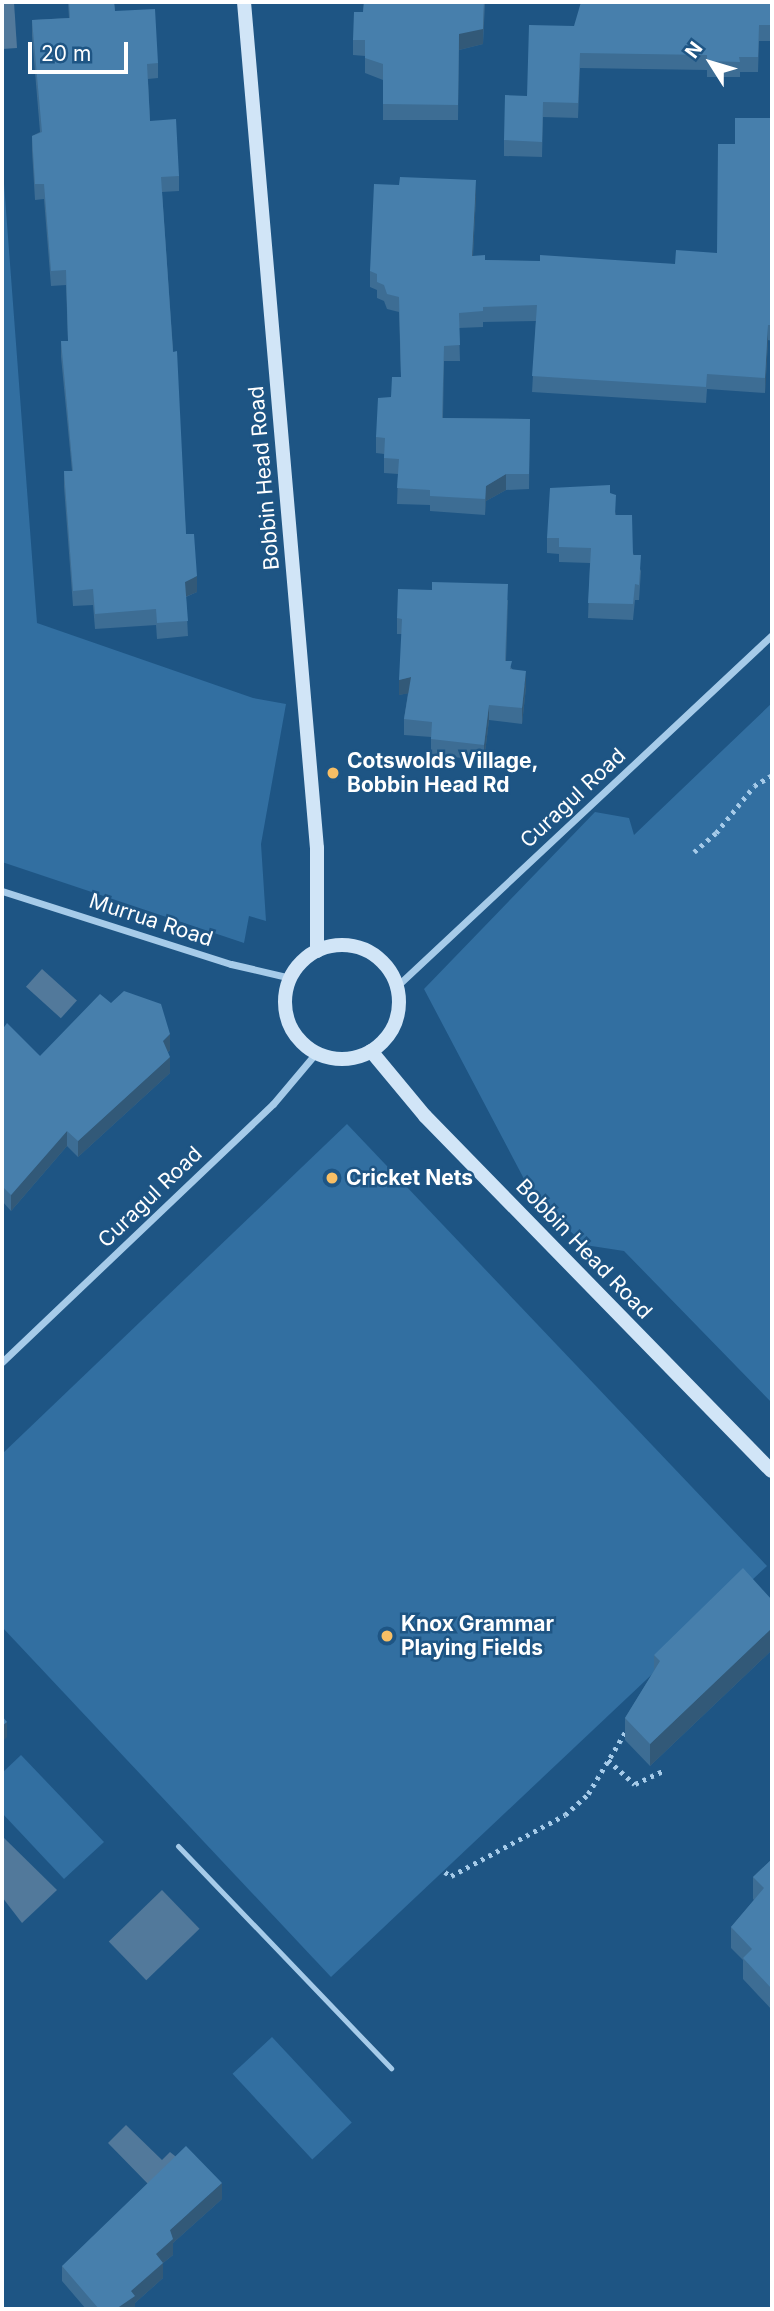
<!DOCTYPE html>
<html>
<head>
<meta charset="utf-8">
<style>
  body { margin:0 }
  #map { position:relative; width:774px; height:2311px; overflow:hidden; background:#1e5584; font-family:Inter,sans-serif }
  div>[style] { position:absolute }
  .green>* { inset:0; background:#326fa1; transform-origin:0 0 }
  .water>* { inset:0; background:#52799b; transform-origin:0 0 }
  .path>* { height:4.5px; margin-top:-2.25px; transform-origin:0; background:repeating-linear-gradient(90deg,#a6cbe9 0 3.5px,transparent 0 8.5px) }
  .service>* { height:5px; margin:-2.5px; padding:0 2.5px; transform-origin:2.5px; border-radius:2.5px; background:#a6cbe9 }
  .minor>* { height:7px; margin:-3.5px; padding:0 3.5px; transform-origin:3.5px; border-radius:3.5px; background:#a6cbe9 }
  .secondary>* { height:14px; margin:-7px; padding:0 7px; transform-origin:7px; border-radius:7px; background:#d1e5f7 }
  .secondary>.ring { margin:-7px; padding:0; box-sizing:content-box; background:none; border:14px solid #d1e5f7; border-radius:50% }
  .wall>* { inset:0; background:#3d6d94 }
  .shaded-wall>* { inset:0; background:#325978 }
  .building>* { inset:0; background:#477fac }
  .dots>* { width:19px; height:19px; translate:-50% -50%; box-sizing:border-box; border:4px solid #1e5584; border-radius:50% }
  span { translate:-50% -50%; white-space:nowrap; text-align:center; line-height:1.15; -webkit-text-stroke:5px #1e5584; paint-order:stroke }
  .street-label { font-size:21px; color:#fff }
  .poi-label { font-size:21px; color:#fff; font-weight:700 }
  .left { translate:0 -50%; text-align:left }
  .frame { position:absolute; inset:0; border:4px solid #fff; pointer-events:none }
  .north { position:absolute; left:676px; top:28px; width:70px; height:70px; -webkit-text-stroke:5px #1e5584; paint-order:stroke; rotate:307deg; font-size:19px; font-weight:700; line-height:28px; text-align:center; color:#fff }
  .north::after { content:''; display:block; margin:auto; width:24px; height:32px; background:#fff; clip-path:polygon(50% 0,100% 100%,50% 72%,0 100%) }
  .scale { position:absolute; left:28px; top:42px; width:100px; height:32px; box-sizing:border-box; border:4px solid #fff; border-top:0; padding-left:9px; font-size:21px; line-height:24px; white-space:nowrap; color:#fff; -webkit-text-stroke:5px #1e5584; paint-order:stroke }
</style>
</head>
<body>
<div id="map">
  <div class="green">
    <div style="clip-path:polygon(2px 157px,37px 623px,253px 698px,286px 704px,261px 844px,266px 921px,249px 916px,244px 943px,2px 862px)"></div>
    <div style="clip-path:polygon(772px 703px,772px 1403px,624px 1251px,585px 1245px,533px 1196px,424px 989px,595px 812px,629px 818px,634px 835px)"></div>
    <div style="clip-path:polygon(347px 1124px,767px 1566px,331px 1977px,2px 1627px,2px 1454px)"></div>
    <div style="clip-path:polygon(21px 1755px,104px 1842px,64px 1879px,2px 1813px,2px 1773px)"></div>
    <div style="left:272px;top:2037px;width:117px;height:54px;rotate:47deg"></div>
  </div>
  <div class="water">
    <div style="clip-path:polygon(2px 2px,14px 2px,17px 48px,2px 49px)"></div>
    <div style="left:42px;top:969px;width:47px;height:24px;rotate:42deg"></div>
    <div style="clip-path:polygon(2px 1836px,57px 1890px,22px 1923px,2px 1897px)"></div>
    <div style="left:162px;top:1890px;width:54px;height:74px;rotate:46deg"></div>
    <div style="clip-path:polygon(126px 2125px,162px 2160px,170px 2152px,180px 2160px,149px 2185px,108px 2143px)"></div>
  </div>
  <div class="path">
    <div style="left:694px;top:852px;width:29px;rotate:-41deg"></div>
    <div style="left:716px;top:833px;width:60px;rotate:-51deg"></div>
    <div style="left:754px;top:786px;width:21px;rotate:-31deg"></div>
    <div style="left:608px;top:1760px;width:36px;rotate:42deg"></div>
    <div style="left:635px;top:1784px;width:31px;rotate:-25deg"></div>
    <div style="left:445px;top:1872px;width:7px;rotate:34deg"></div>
    <div style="left:451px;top:1876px;width:129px;rotate:-28.2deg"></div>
    <div style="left:565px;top:1815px;width:31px;rotate:-42deg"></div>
    <div style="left:588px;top:1794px;width:76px;rotate:-59deg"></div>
  </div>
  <div class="service">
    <div style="left:178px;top:1846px;width:308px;rotate:46.2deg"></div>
  </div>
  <div class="minor">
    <div style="left:2px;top:891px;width:240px;rotate:17.7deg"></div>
    <div style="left:231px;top:964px;width:62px;rotate:13.1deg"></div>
    <div style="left:397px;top:986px;width:514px;rotate:-43.11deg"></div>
    <div style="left:2px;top:1362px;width:374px;rotate:-43.6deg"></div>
    <div style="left:273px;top:1104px;width:67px;rotate:-49.9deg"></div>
  </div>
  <div class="secondary">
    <div style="left:244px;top:2px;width:849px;rotate:85.07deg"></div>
    <div style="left:317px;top:848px;width:103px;rotate:90deg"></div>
    <div class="ring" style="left:285px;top:945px;width:100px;height:100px"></div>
    <div style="left:371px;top:1051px;width:85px;rotate:50.3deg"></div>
    <div style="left:425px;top:1116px;width:496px;rotate:45.7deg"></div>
  </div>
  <div class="wall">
    <div style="clip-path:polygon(68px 2px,114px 2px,115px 11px,158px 63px,158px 78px,148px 79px,150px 121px,179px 176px,179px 191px,162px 192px,186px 534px,197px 592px,186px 597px,188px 636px,157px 639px,156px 625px,95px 629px,93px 605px,73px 606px,64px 487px,64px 471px,72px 471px,61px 357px,61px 341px,68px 341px,66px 285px,51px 286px,44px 199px,35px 200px,32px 151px,32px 136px,40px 132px,32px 36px,32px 20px,69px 18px)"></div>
    <div style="clip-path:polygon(364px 2px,485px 2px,483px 44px,459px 50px,458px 120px,383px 120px,383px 80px,365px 73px,365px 56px,353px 55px,353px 40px,363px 12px)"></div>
    <div style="clip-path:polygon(772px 2px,772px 41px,759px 41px,758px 72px,740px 72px,740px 77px,707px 77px,707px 70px,580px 68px,578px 118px,543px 117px,542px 157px,504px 156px,504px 140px,527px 96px,574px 26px)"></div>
    <div style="clip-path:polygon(772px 118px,772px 341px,768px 340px,765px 393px,707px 389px,706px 403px,532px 392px,536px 321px,483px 322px,483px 327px,459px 328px,460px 361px,444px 361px,443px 418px,530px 419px,529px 489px,506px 490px,486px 501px,485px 515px,430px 511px,430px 505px,397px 504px,398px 474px,384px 473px,384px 454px,376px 453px,376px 437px,391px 397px,401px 377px,399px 312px,387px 309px,384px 301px,377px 298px,377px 290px,370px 287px,370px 271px,476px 196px,473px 256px,485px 260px,675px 264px,717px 253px,735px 144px)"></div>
    <div style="clip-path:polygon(610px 493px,616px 515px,641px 571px,639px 600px,635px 600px,633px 620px,588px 618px,590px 563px,559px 562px,559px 554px,547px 553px,547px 538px)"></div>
    <div style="clip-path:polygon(508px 600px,506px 661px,526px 687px,522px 724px,489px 720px,484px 761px,431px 754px,431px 737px,404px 735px,404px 719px,408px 693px,399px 695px,402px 634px,397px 634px,397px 618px)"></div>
    <div style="clip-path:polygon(2px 1030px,40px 1056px,170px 1050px,168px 1052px,170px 1073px,78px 1157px,67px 1146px,11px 1211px,2px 1201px)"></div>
    <div style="clip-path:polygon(772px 1600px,772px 1650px,650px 1766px,625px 1740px,625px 1718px,654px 1671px,654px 1655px)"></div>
    <div style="clip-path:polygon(772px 1859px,772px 2010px,743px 1979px,743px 1960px,731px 1948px,731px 1927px,754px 1900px,753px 1899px,753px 1877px)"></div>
    <div style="clip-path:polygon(222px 2199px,173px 2243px,173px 2255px,163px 2263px,163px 2278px,135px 2303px,135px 2309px,86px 2309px,62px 2281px,62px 2266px)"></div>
  </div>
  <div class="shaded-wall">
    <div style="clip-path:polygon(484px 2px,483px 44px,459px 50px,458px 120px,459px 34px)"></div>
    <div style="clip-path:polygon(476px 180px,476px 196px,472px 271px,472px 256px)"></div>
    <div style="clip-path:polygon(768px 325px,768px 340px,765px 393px,765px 378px)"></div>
    <div style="clip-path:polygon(506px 474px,506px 490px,486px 501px,485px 515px,486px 486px)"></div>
    <div style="clip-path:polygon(197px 576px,197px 592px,185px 597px,185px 582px)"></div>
    <div style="clip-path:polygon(526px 671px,526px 687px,522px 724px,522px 708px)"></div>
    <div style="clip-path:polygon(411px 677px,411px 693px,399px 695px,399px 680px)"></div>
    <div style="clip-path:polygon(489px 705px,489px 720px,484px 761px,484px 745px)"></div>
    <div style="clip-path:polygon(170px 1034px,170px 1050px,163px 1057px,163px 1041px)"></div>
    <div style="clip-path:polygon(170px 1057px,170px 1073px,78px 1157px,78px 1141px)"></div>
    <div style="clip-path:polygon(67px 1131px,67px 1146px,11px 1211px,11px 1195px)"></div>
    <div style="clip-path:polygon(772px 1628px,772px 1650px,650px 1766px,650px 1744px)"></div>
    <div style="clip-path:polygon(7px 1722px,7px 1737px,2px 1742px,2px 1726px)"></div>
    <div style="clip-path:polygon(222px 2183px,222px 2199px,173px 2243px,173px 2255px,163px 2263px,163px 2278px,135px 2303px,135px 2309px,116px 2309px,131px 2291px,170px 2230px)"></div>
  </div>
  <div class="building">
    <div style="clip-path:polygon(69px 2px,114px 2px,115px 11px,155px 9px,158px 63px,147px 64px,150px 121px,176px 119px,179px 176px,161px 177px,173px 352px,177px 351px,186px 534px,194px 534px,197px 576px,185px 582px,188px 621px,157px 623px,156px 609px,95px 614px,93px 589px,73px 591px,64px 471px,73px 471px,61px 341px,68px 341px,66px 270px,51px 271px,44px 184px,35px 184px,32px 136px,42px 132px,32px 20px,70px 18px)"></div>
    <div style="clip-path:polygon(364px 2px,484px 2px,483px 29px,459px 34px,458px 105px,383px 104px,383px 64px,365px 58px,365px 40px,353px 40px,354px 12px,363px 12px)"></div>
    <div style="clip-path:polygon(581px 2px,772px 2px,772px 25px,759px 25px,758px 57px,739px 57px,740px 62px,707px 61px,707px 55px,580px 53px,578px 103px,543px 102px,542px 142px,504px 140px,505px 95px,527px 96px,529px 25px,574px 26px)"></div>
    <div style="clip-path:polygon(735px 118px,772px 118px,772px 325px,768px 325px,765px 378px,707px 374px,706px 387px,532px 376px,537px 305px,483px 307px,483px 311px,459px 313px,460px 345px,444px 346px,442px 418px,530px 419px,529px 474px,506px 474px,486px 486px,485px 499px,430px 496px,430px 490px,397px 488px,399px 459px,384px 458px,385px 438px,376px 437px,378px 398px,391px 397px,392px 377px,401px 377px,399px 297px,387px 294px,384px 285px,377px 282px,377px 274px,370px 271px,374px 184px,399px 185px,400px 177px,476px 180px,472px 256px,485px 255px,485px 260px,540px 261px,540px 255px,675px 264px,676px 250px,717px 253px,718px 144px,735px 144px)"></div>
    <div style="clip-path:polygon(610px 485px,610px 493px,616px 495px,615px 515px,632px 515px,633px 555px,641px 555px,639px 585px,635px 584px,633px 604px,588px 603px,591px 548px,559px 547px,559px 538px,547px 538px,550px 488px)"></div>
    <div style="clip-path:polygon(432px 582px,508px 584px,505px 661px,512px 661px,510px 669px,526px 671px,522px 708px,489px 705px,484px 745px,431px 739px,432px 722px,404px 719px,411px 677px,399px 680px,402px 619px,397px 618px,398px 589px,432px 590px)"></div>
    <div style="clip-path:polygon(124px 991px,161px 1004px,170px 1034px,163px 1041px,170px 1057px,78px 1141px,67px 1131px,11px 1195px,2px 1186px,2px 1069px,4px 1067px,2px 1064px,2px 1030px,7px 1023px,40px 1056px,100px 994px,111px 1003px)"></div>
    <div style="clip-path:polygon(743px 1568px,772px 1600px,772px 1628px,650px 1744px,625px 1718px,660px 1661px,654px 1655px)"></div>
    <div style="clip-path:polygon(2px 1716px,7px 1722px,2px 1726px)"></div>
    <div style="clip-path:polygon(772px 1859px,772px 1989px,743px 1958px,752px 1949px,731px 1927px,764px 1888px,753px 1877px)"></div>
    <div style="clip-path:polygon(186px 2146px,222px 2183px,170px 2230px,173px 2239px,156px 2254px,163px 2263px,131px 2291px,135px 2296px,116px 2309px,99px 2309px,62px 2266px)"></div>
  </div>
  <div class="dots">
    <div style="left:333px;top:773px;background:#f8bf65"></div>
    <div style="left:332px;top:1178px;background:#f8bf65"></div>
    <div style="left:387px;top:1636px;background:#f8bf65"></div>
  </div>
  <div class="street-label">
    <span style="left:264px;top:478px;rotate:-95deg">Bobbin Head Road</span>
    <span style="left:573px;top:798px;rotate:-43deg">Curagul Road</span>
    <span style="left:151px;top:920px;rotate:18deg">Murrua Road</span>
    <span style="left:150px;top:1197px;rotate:-44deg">Curagul Road</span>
    <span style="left:584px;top:1249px;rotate:46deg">Bobbin Head Road</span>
  </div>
  <div class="poi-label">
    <span class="left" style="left:347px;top:773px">Cotswolds Village,<br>Bobbin Head Rd</span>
    <span class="left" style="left:346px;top:1178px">Cricket Nets</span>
    <span class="left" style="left:401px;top:1636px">Knox Grammar<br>Playing Fields</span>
  </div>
  <div class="frame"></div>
  <div class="north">N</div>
  <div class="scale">20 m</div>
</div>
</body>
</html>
